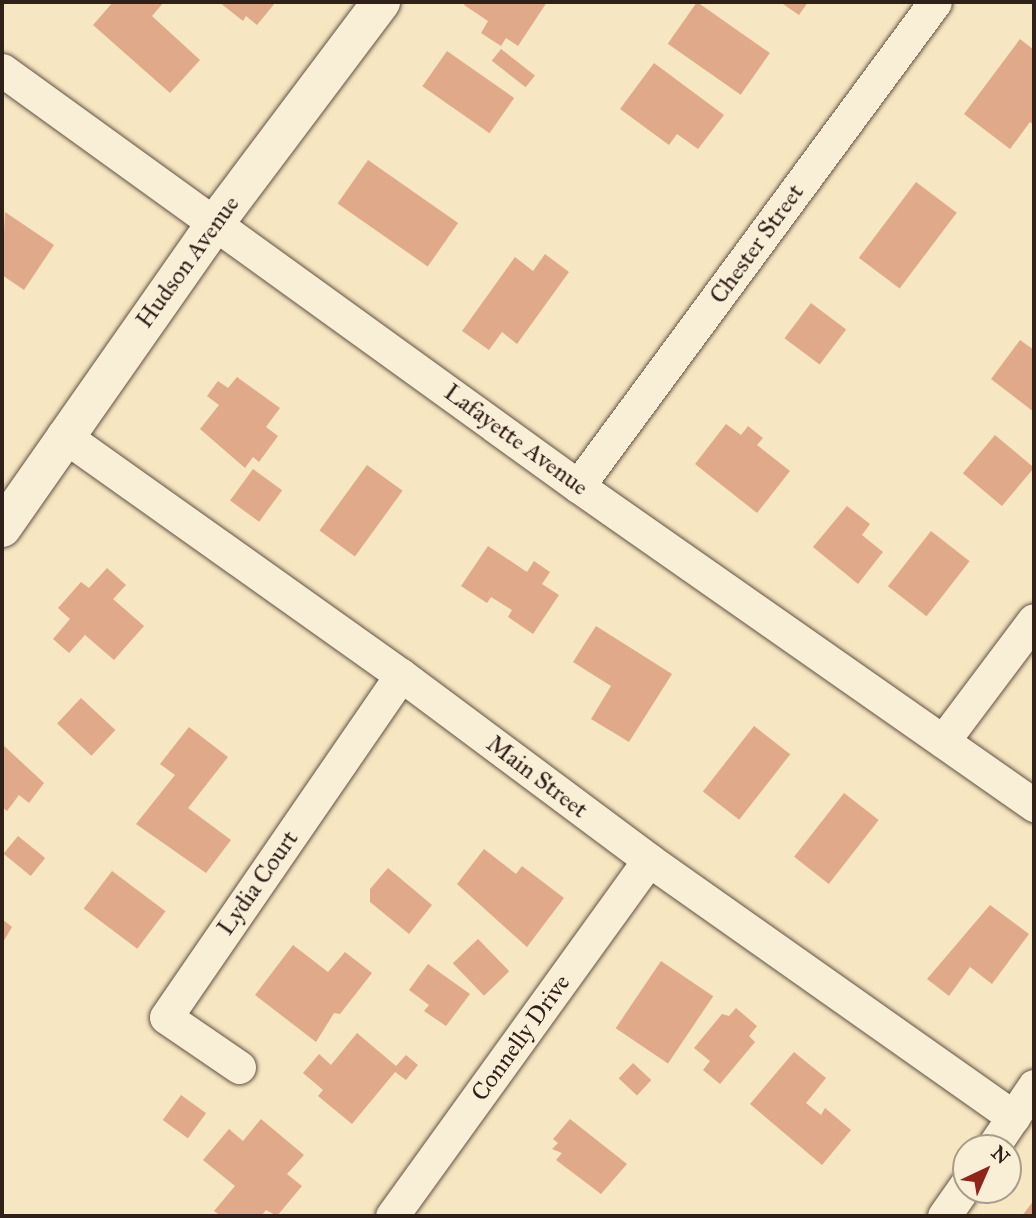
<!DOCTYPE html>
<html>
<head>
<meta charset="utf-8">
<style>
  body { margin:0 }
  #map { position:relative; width:1036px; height:1218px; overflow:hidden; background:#f6e6c1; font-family:"IM FELL Great Primer",serif }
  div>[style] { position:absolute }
  .building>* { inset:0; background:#e0aa8a; transform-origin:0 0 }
  .roads { filter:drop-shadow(0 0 2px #625244) drop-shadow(0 0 2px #625244) }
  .minor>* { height:33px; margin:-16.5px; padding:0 16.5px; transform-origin:16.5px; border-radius:16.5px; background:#f9efd7 }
  .tertiary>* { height:38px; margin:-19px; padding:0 19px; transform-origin:19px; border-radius:19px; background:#f9efd7 }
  span { translate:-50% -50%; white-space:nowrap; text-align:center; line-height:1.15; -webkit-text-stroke:5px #f9efd7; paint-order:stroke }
  .street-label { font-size:24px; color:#30201a }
  .frame { position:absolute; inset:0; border:4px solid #30201a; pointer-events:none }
  .north { position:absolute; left:952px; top:1134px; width:70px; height:70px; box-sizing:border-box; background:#f9efd7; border:2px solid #a99c8b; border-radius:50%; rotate:44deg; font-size:19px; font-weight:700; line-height:28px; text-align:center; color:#30201a }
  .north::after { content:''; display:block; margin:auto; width:24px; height:32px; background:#8f2418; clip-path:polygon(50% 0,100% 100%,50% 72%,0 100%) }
</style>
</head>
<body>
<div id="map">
  <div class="building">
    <div style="clip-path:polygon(113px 2px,164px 2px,152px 16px,200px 60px,170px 93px,93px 25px)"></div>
    <div style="clip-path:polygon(219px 2px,273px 2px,275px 3px,257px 25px,246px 16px,243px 21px)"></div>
    <div style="clip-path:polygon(466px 2px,547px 2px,518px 46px,506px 38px,501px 46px,481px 33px,488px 21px,464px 5px)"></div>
    <div style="left:697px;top:2px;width:89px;height:51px;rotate:35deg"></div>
    <div style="clip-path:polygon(780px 2px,808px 2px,799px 15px)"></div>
    <div style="clip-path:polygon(1020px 39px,1034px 50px,1034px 125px,1030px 122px,1010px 149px,964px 114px)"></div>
    <div style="left:501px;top:49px;width:43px;height:15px;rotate:38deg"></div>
    <div style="left:447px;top:51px;width:82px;height:43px;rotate:35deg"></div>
    <div style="clip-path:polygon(654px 63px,724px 115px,698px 149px,677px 134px,669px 145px,620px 109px)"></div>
    <div style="left:368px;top:160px;width:110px;height:53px;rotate:35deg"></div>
    <div style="left:916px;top:182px;width:51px;height:95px;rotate:37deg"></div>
    <div style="clip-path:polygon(5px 212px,54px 245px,24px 290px,2px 275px)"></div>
    <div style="clip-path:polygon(545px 254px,569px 272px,517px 344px,502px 332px,489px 350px,462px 331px,515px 257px,533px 271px)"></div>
    <div style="left:811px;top:303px;width:44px;height:44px;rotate:37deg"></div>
    <div style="clip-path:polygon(1020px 340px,1034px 350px,1034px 412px,991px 379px)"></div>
    <div style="clip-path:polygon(237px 377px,280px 408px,266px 427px,278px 436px,259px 462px,253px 457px,245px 468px,200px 429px,219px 405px,207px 396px,218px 381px,228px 388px)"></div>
    <div style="clip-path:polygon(726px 424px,741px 435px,748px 426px,763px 438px,757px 445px,790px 471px,757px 513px,695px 464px)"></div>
    <div style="left:995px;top:435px;width:51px;height:50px;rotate:40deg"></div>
    <div style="left:367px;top:465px;width:44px;height:81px;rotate:36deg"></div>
    <div style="left:253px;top:469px;width:36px;height:39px;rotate:36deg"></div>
    <div style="clip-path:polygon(847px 506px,870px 524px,862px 535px,883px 552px,858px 584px,813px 547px)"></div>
    <div style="left:931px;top:531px;width:49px;height:70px;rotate:38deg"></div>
    <div style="clip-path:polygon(488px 546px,527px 572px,534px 561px,550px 572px,542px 584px,559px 595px,533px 634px,508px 617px,512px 610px,491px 597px,487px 603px,461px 586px)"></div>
    <div style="clip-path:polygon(107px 568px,126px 585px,113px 599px,144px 626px,114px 660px,85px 635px,69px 653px,53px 639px,70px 619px,58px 608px,81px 582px,89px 588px)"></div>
    <div style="clip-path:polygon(596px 626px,672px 674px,629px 742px,591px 719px,611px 686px,573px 662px)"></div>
    <div style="left:81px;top:698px;width:47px;height:35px;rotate:43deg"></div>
    <div style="left:754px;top:726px;width:46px;height:83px;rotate:38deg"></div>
    <div style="clip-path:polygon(189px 727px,228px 757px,188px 808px,231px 840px,206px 873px,136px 824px,175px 775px,160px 764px)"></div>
    <div style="clip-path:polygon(2px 744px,44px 783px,29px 803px,19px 795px,7px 811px,2px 807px)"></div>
    <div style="left:844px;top:793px;width:44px;height:81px;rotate:38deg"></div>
    <div style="left:18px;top:836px;width:35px;height:23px;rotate:39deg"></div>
    <div style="clip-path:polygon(484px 849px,516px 874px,522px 866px,564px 898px,527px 947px,457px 884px)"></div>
    <div style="clip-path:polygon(388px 868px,432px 905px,409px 934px,370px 902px,370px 889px)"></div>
    <div style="left:112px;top:871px;width:67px;height:47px;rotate:37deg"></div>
    <div style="clip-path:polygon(990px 905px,1029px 934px,992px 984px,970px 967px,949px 996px,927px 979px)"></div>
    <div style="clip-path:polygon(2px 919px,12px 927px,2px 944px)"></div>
    <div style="left:478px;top:939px;width:45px;height:35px;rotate:46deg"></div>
    <div style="clip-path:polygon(293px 945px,328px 972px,345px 952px,372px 973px,340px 1014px,334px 1013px,316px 1042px,255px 995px)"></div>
    <div style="left:661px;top:961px;width:63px;height:81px;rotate:34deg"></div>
    <div style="clip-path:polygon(428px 964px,470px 994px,446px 1026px,424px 1011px,429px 1005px,409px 990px)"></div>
    <div style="clip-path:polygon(736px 1008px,757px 1026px,749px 1036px,755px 1042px,720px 1084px,703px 1070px,710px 1061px,694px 1048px,722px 1014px,729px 1016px)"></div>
    <div style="clip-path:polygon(357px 1033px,396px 1066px,406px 1055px,418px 1065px,406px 1080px,395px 1072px,352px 1124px,318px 1096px,323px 1090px,303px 1073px,319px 1054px,331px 1065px)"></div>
    <div style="clip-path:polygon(794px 1052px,826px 1078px,806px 1103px,821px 1115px,825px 1108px,851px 1130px,822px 1165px,750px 1104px)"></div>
    <div style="left:633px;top:1063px;width:25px;height:21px;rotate:43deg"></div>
    <div style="left:181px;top:1095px;width:31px;height:31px;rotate:36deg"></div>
    <div style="clip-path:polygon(261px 1119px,304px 1155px,287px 1174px,302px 1186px,277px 1216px,266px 1210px,261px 1216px,221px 1216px,214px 1211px,235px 1186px,203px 1160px,229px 1129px,243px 1141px)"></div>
    <div style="clip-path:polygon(570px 1119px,627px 1164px,601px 1194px,556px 1160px,562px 1153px,552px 1149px,558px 1143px,553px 1139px)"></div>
    <div style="clip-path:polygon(1034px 1200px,1034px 1216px,1022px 1216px)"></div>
  </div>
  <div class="roads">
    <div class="minor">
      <div style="left:2px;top:70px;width:711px;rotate:35.84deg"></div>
      <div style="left:578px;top:486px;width:557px;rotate:34.98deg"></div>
      <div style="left:63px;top:435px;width:415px;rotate:35.4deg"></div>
      <div style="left:401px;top:675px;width:309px;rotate:36.7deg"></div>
      <div style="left:649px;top:860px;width:446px;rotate:35.2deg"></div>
      <div style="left:578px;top:486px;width:601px;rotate:-53.59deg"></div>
      <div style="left:943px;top:741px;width:151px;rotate:-53.1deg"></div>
      <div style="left:239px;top:1067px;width:88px;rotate:-145.6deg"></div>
      <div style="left:166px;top:1017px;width:415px;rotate:-55.5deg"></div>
      <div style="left:992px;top:1148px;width:75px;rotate:-55.9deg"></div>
      <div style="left:392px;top:1216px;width:439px;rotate:-54.2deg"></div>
      <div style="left:944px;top:1216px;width:38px;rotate:-55deg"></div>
    </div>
    <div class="tertiary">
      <div style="left:2px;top:528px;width:373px;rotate:-55deg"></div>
      <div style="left:216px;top:222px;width:275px;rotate:-53.1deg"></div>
    </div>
  </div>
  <div class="street-label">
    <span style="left:757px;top:244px;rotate:-54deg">Chester Street</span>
    <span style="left:188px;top:262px;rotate:-54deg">Hudson Avenue</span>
    <span style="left:516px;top:440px;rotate:36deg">Lafayette Avenue</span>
    <span style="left:537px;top:777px;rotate:37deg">Main Street</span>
    <span style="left:258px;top:883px;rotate:-55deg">Lydia Court</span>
    <span style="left:521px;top:1038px;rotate:-54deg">Connelly Drive</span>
  </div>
  <div class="frame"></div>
  <div class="north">N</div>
</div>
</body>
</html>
